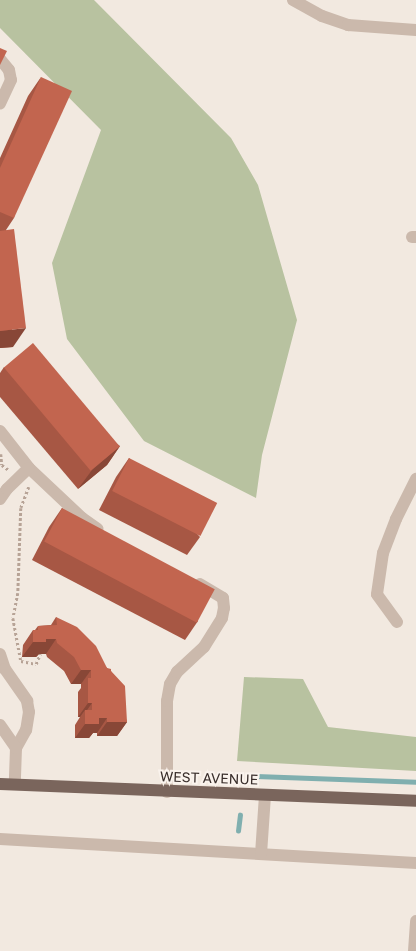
<!DOCTYPE html>
<html>
<head>
<meta charset="utf-8">
<style>
  body { margin:0 }
  #map { position:relative; width:416px; height:951px; overflow:hidden; background:#f2e9e0; font-family:"Golos Text",sans-serif }
  div>[style] { position:absolute }
  .green>* { inset:0; background:#b8c2a0 }
  .stream>* { height:4.5px; margin:-2.25px; padding:0 2.25px; transform-origin:2.25px; border-radius:2.25px; background:#80afaf }
  .path>* { height:2.5px; margin-top:-1.25px; transform-origin:0; background:repeating-linear-gradient(90deg,#b7a396 0 2.5px,transparent 0 5px) }
  .minor>* { height:12px; margin:-6px; padding:0 6px; transform-origin:6px; border-radius:6px; background:#cbb9ac }
  .major>* { height:12px; margin:-6px; padding:0 6px; transform-origin:6px; border-radius:6px; background:#7a655c }
  .wall>* { inset:0; background:#a75744 }
  .shaded-wall>* { inset:0; background:#884737 }
  .building>* { inset:0; background:#c2654f; transform-origin:0 0 }
  span { translate:-50% -50%; white-space:nowrap; text-align:center; line-height:1.15; -webkit-text-stroke:4px #faf3ed; paint-order:stroke }
  .street-label { font-size:14px; color:#392e2b }
</style>
</head>
<body>
<div id="map">
  <div class="green">
    <div style="clip-path:polygon(0 0,94px 0,231px 138px,258px 185px,297px 320px,262px 455px,256px 498px,144px 441px,67px 339px,52px 263px,101px 130px,0 28px)"></div>
    <div style="clip-path:polygon(244px 677px,303px 679px,328px 727px,416px 737px,416px 771px,237px 761px)"></div>
  </div>
  <div class="stream">
    <div style="left:255px;top:779px;width:3px;rotate:-72deg"></div>
    <div style="left:256px;top:776px;width:160px;rotate:2.1deg"></div>
    <div style="left:238px;top:831px;width:16px;rotate:-83deg"></div>
  </div>
  <div class="path">
    <div style="left:1px;top:454px;width:11px;rotate:85deg"></div>
    <div style="left:2px;top:465px;width:9px;rotate:36deg"></div>
    <div style="left:29px;top:487px;width:22px;rotate:111deg"></div>
    <div style="left:21px;top:508px;width:85px;rotate:92deg"></div>
    <div style="left:18px;top:593px;width:25px;rotate:101deg"></div>
    <div style="left:13px;top:618px;width:44px;rotate:79.5deg"></div>
    <div style="left:21px;top:661px;width:15px;rotate:11deg"></div>
    <div style="left:36px;top:664px;width:11px;rotate:-68deg"></div>
  </div>
  <div class="minor">
    <div style="left:293px;top:0;width:33px;rotate:29deg"></div>
    <div style="left:322px;top:16px;width:28px;rotate:19deg"></div>
    <div style="left:348px;top:25px;width:68px;rotate:4.2deg"></div>
    <div style="left:0;top:59px;width:14px;rotate:51deg"></div>
    <div style="left:9px;top:70px;width:10px;rotate:79deg"></div>
    <div style="left:11px;top:80px;width:26px;rotate:115deg"></div>
    <div style="left:412px;top:237px;width:4px"></div>
    <div style="left:0;top:431px;width:47px;rotate:51.9deg"></div>
    <div style="left:29px;top:468px;width:73px;rotate:43.3deg"></div>
    <div style="left:82px;top:518px;width:19px;rotate:35deg"></div>
    <div style="left:0;top:499px;width:12px;rotate:-55deg"></div>
    <div style="left:7px;top:489px;width:30px;rotate:-44deg"></div>
    <div style="left:397px;top:622px;width:34px;rotate:-126deg"></div>
    <div style="left:377px;top:594px;width:41px;rotate:-81.7deg"></div>
    <div style="left:383px;top:553px;width:36px;rotate:-69deg"></div>
    <div style="left:396px;top:519px;width:45px;rotate:-63.4deg"></div>
    <div style="left:0;top:654px;width:16px;rotate:72deg"></div>
    <div style="left:5px;top:669px;width:39px;rotate:55deg"></div>
    <div style="left:27px;top:701px;width:11px;rotate:80deg"></div>
    <div style="left:29px;top:712px;width:18px;rotate:99deg"></div>
    <div style="left:26px;top:730px;width:21px;rotate:119deg"></div>
    <div style="left:16px;top:748px;width:36px;rotate:92deg"></div>
    <div style="left:0;top:725px;width:28px;rotate:55deg"></div>
    <div style="left:167px;top:792px;width:91px;rotate:-90deg"></div>
    <div style="left:167px;top:701px;width:17px;rotate:-80deg"></div>
    <div style="left:170px;top:684px;width:14px;rotate:-60deg"></div>
    <div style="left:177px;top:672px;width:37px;rotate:-43deg"></div>
    <div style="left:204px;top:647px;width:34px;rotate:-58deg"></div>
    <div style="left:222px;top:618px;width:10px;rotate:-79deg"></div>
    <div style="left:224px;top:608px;width:10px;rotate:-96deg"></div>
    <div style="left:223px;top:598px;width:27px;rotate:-149deg"></div>
    <div style="left:0;top:839px;width:417px;rotate:3.3deg"></div>
    <div style="left:261px;top:854px;width:59px;rotate:-86.1deg"></div>
    <div style="left:414px;top:951px;width:30px;rotate:-86deg"></div>
  </div>
  <div class="major">
    <div style="left:0;top:784px;width:416px;rotate:2.3deg"></div>
  </div>
  <div class="wall">
    <div style="clip-path:polygon(41px 77px,14px 218px,6px 230px,13px 347px,0 348px,0 158px,28px 96px)"></div>
    <div style="clip-path:polygon(4px 367px,120px 446px,107px 465px,78px 489px,0 397px,0 373px)"></div>
    <div style="clip-path:polygon(129px 458px,200px 537px,187px 555px,99px 510px,116px 477px)"></div>
    <div style="clip-path:polygon(62px 508px,198px 621px,185px 640px,32px 560px,49px 527px)"></div>
    <div style="clip-path:polygon(56px 617px,107px 668px,111px 671px,127px 722px,117px 736px,97px 736px,97px 733px,93px 733px,89px 738px,75px 738px,75px 725px,80px 717px,78px 717px,78px 692px,81px 688px,81px 684px,71px 684px,64px 671px,47px 657px,46px 654px,39px 654px,36px 657px,22px 657px,23px 645px,33px 630px,35px 630px,38px 626px,51px 625px)"></div>
  </div>
  <div class="shaded-wall">
    <div style="clip-path:polygon(26px 328px,13px 347px,0 348px,0 331px)"></div>
    <div style="clip-path:polygon(120px 446px,107px 465px,78px 489px,92px 470px)"></div>
    <div style="clip-path:polygon(46px 639px,56px 639px,46px 654px,39px 654px,36px 657px,22px 657px,33px 642px)"></div>
    <div style="clip-path:polygon(81px 670px,91px 670px,81px 684px,71px 684px)"></div>
    <div style="clip-path:polygon(88px 703px,92px 703px,85px 713px,85px 710px,80px 717px,78px 717px)"></div>
    <div style="clip-path:polygon(99px 718px,107px 718px,97px 733px,93px 733px,89px 738px,75px 738px,85px 724px)"></div>
    <div style="clip-path:polygon(107px 722px,127px 722px,117px 736px,97px 736px)"></div>
  </div>
  <div class="building">
    <div style="clip-path:polygon(0 48px,7px 51px,0 65px)"></div>
    <div style="clip-path:polygon(41px 77px,72px 91px,14px 218px,0 212px,0 168px)"></div>
    <div style="clip-path:polygon(14px 229px,26px 328px,0 331px,0 231px)"></div>
    <div style="left:33px;top:343px;width:135px;height:38px;rotate:50deg"></div>
    <div style="left:129px;top:458px;width:99px;height:37px;rotate:27deg"></div>
    <div style="left:62px;top:508px;width:173px;height:38px;rotate:28deg"></div>
    <div style="clip-path:polygon(56px 617px,77px 627px,96px 646px,107px 668px,111px 669px,111px 671px,125px 686px,127px 722px,107px 722px,107px 718px,99px 718px,99px 724px,85px 724px,85px 710px,92px 710px,92px 703px,88px 703px,88px 678px,91px 678px,91px 670px,81px 670px,74px 657px,57px 643px,56px 639px,46px 639px,46px 642px,33px 642px,33px 630px,38px 630px,38px 626px,57px 625px)"></div>
  </div>
  <div class="street-label">
    <span style="left:209px;top:778px;rotate:2deg">WEST AVENUE</span>
  </div>
</div>
</body>
</html>
